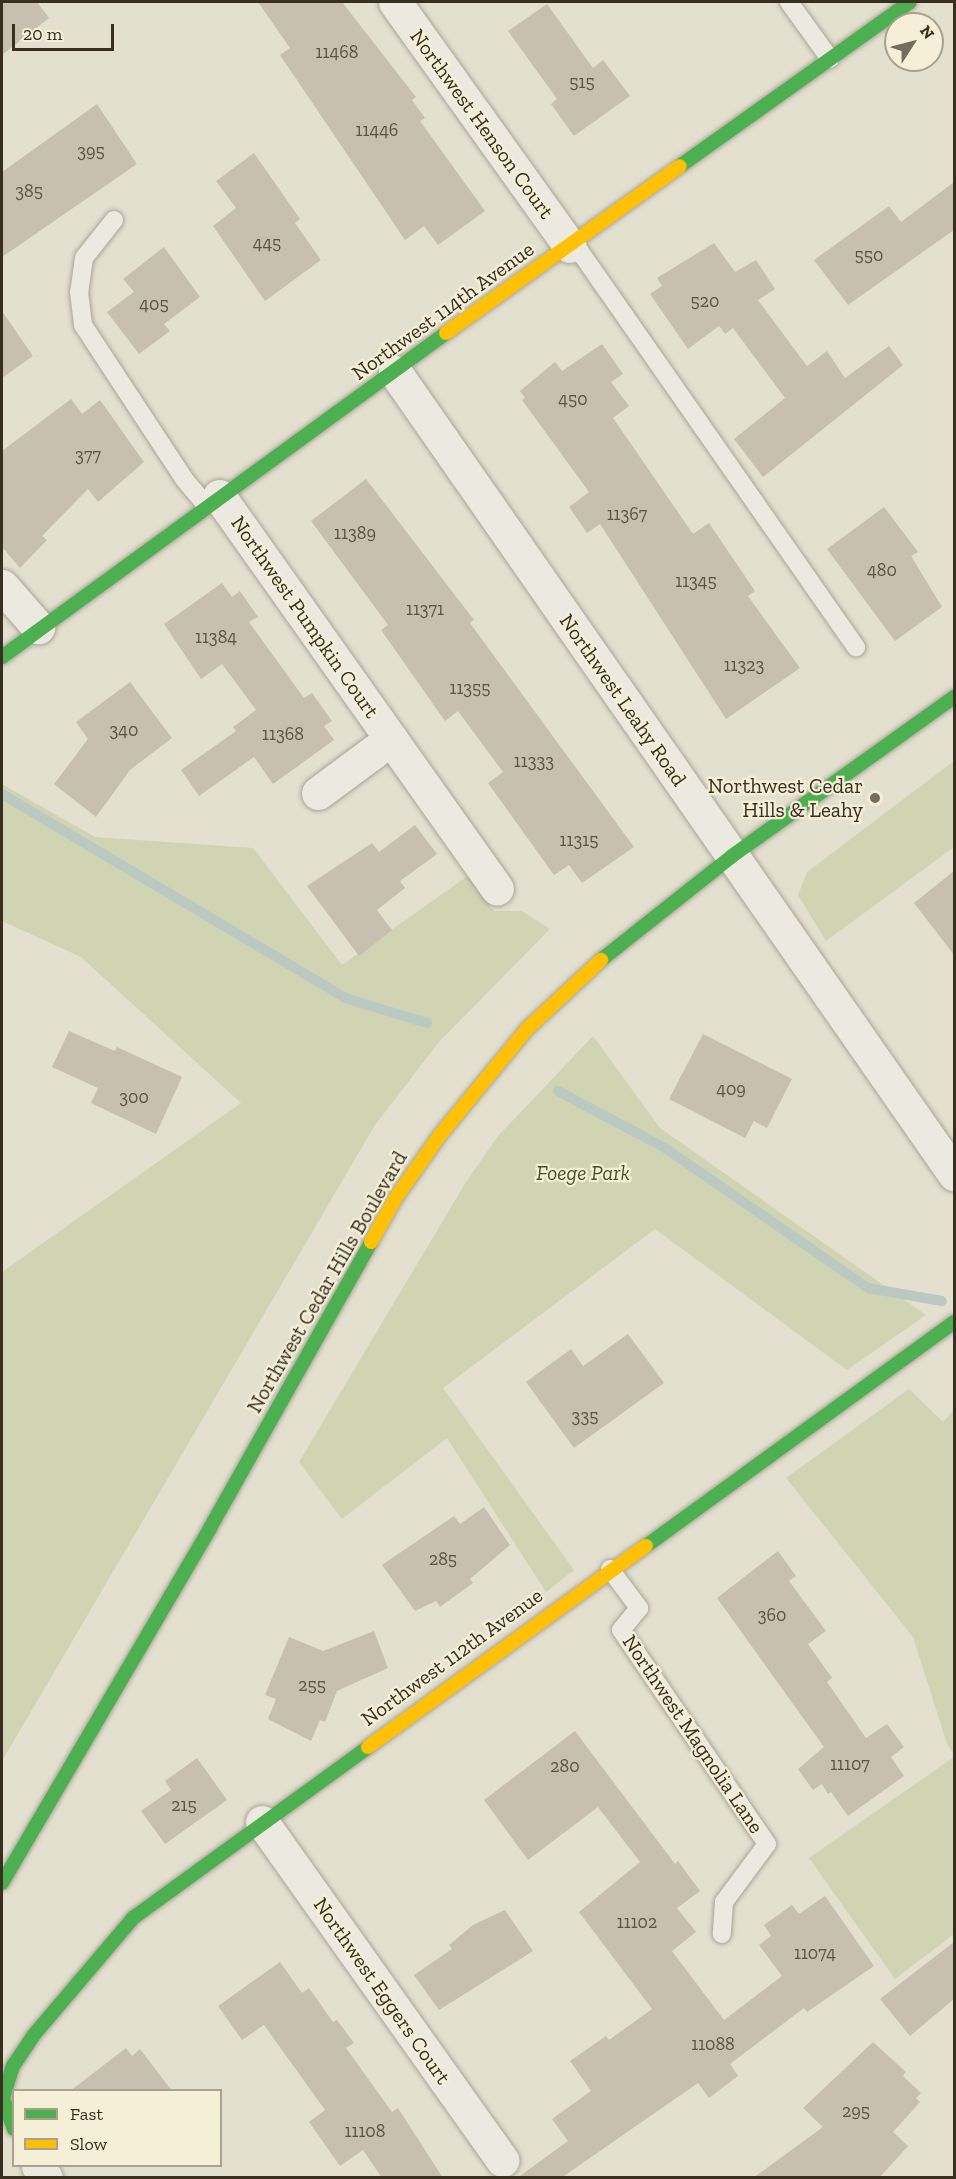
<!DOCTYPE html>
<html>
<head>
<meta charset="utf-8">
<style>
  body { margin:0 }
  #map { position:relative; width:956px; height:2179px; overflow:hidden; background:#e4e0cf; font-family:"Zilla Slab",serif }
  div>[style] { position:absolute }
  .green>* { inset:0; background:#d0d4b2 }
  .stream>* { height:10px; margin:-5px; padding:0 5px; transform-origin:5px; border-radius:5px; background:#bacac2 }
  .building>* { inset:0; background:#c7bfb0 }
  .roads { filter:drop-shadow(0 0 2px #a9a598) drop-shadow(0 0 2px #a9a598) }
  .lane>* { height:18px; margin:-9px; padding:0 9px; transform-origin:9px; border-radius:9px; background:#eceae0 }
  .street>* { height:33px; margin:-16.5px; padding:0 16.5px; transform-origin:16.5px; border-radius:16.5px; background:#eceae0 }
  .fast>* { height:14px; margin:-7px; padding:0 7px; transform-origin:7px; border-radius:7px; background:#4caf50 }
  .slow>* { height:14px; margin:-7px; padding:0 7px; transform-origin:7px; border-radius:7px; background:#ffc107 }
  .dots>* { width:16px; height:16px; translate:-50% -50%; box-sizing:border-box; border:3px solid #f4efd6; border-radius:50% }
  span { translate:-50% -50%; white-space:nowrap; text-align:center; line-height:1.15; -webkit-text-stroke:4.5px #f4efd6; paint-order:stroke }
  .number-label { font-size:18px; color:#5c5344 }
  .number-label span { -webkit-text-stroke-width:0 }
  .street-label { font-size:21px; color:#382f20 }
  .poi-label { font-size:21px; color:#382f20 }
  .right { translate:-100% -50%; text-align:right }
  .park-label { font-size:21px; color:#435328; font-style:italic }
  .frame { position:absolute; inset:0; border:3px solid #382f20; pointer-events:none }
  .legend { position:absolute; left:12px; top:2089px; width:210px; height:78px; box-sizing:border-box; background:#f4efd6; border:2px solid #a9a28d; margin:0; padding:8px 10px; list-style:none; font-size:18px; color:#382f20 }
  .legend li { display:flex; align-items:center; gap:12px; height:30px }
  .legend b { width:30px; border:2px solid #a9a28d }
  .north { position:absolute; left:884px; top:12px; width:60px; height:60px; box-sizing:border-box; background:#f4efd6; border:2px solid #a9a28d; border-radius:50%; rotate:54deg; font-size:16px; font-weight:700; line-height:24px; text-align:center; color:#382f20 }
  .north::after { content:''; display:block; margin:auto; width:21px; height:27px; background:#746d5d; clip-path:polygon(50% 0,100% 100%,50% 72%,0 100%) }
  .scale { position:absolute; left:12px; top:24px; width:102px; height:27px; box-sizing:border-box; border:3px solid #382f20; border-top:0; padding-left:8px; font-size:18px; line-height:21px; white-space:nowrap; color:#382f20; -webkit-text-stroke:4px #f4efd6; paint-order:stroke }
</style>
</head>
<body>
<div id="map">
  <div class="green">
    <div style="clip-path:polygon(954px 761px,954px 847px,826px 941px,798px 895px,807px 872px)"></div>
    <div style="clip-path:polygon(2px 784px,95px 837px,253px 848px,342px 965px,469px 875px,494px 911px,522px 911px,550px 929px,439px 1042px,375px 1125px,2px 1761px,2px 1272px,241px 1103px,81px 957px,2px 921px)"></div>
    <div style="clip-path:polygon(593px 1036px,660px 1128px,926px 1315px,847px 1370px,655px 1229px,443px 1388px,574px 1570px,546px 1592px,447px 1438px,342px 1519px,299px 1462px,466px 1182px,498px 1136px)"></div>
    <div style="clip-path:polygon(909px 1389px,943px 1422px,954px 1410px,954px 1754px,947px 1744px,913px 1637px,786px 1478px)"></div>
    <div style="clip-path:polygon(954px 1757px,954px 1934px,895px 1979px,809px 1858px)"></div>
  </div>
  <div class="stream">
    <div style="left:2px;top:794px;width:399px;rotate:30.7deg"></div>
    <div style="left:345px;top:998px;width:86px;rotate:17deg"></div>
    <div style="left:558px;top:1091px;width:121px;rotate:28deg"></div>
    <div style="left:665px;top:1148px;width:247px;rotate:34.6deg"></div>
    <div style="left:868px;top:1288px;width:75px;rotate:10deg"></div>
  </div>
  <div class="building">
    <div style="clip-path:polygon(2px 2px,37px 2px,49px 18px,2px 55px)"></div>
    <div style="clip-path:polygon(258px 2px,342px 2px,416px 97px,412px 100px,425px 118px,420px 121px,485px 211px,438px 245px,424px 226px,405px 240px,280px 55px,290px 48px)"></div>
    <div style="clip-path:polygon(547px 4px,593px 68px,603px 60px,630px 96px,574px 136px,551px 104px,557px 99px,508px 31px)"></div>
    <div style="clip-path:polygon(97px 104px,137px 164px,2px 257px,2px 172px)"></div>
    <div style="clip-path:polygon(254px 153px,300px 219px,295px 223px,321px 260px,265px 301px,213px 226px,236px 208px,216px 181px)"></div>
    <div style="clip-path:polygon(954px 182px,954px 230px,848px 305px,814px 260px,889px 206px,901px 222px)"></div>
    <div style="clip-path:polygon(714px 243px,735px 272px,756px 260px,775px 289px,758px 300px,807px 366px,827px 351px,845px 378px,889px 346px,903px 365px,763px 477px,734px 439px,785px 398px,733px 328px,725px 334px,719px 326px,688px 349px,650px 294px,662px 286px,657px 278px)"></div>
    <div style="clip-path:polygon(164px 247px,200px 297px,164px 324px,170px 331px,139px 354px,107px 312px,134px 292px,123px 279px)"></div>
    <div style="clip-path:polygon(2px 311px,33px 356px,2px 378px)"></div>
    <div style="clip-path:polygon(602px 344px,623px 374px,611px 382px,629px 406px,613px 418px,693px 534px,709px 523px,755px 591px,748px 596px,800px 668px,726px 719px,600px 524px,587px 533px,569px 507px,589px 492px,522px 400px,525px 398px,520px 391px,555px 362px,562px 371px)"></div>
    <div style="clip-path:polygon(71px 399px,82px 414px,100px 400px,144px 462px,98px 502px,88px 489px,42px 536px,47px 540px,20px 568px,2px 547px,2px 451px)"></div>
    <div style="clip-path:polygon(366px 479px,474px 620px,470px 623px,634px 847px,582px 883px,569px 865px,554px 875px,488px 783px,503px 772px,458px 711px,445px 721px,381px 630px,388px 625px,311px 521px)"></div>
    <div style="clip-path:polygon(884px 507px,918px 552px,911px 556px,942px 607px,895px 641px,827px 549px)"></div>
    <div style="clip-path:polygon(222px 583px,232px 597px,240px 591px,258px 617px,249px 622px,304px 698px,312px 693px,332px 721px,324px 726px,334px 740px,273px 784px,254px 757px,199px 796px,181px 770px,236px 731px,233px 727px,256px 710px,222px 664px,201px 679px,164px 624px)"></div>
    <div style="clip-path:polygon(130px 682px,172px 738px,130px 770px,96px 817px,54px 784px,88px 739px,76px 722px)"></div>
    <div style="clip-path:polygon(415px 825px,437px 854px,400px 881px,405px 888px,377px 910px,392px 930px,359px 956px,307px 886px,372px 843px,379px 852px)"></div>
    <div style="clip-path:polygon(954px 871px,954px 955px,914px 903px)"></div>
    <div style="clip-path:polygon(69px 1031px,115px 1051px,117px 1047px,182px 1077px,156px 1134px,91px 1103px,98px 1088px,52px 1067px)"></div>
    <div style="clip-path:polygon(703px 1034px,792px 1079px,767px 1128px,754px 1121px,745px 1138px,669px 1099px)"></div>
    <div style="clip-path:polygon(628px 1334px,664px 1383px,574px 1448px,526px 1382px,571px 1349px,583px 1366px)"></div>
    <div style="clip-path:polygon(484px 1507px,510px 1545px,470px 1579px,473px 1583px,440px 1607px,436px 1601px,415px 1611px,382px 1565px,454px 1516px,460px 1524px)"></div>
    <div style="clip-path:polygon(778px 1551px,796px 1576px,789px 1581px,826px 1631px,808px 1644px,832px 1678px,827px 1682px,866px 1738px,887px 1724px,904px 1747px,891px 1757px,904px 1776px,848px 1816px,831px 1792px,828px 1794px,822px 1784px,813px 1790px,798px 1769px,824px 1747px,717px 1598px)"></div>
    <div style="clip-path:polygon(374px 1631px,388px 1668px,337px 1691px,325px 1722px,320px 1720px,311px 1741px,268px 1719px,276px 1699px,265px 1695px,289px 1637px,323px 1651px)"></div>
    <div style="clip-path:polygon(575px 1731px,675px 1864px,678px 1861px,700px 1891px,677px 1908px,696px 1932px,672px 1951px,724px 2020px,782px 1976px,759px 1945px,771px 1936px,764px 1925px,792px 1905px,799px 1914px,825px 1896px,874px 1966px,807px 2012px,804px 2008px,730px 2064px,738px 2076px,709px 2098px,698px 2083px,561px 2178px,517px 2178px,568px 2141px,552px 2119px,591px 2091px,570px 2061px,606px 2036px,609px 2040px,652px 2009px,579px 1912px,640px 1862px,598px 1807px,528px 1860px,484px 1800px)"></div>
    <div style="clip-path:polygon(197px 1758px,227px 1800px,165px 1844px,141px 1811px,171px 1790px,165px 1781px)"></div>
    <div style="clip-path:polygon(505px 1910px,533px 1951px,439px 2010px,414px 1975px,452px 1949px,449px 1945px,473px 1925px)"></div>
    <div style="clip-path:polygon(954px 1942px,954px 1999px,910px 2036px,880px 1999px)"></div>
    <div style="clip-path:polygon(280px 1962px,302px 1993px,309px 1988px,333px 2022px,337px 2020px,354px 2043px,346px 2048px,392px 2112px,398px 2108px,443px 2178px,382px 2178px,363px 2150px,340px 2166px,309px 2122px,325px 2110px,264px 2025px,242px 2040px,218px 2006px)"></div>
    <div style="clip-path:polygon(873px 2042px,906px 2072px,903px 2076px,921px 2093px,916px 2098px,920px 2102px,893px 2132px,908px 2146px,879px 2178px,753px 2178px,823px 2127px,803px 2108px)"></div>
    <div style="clip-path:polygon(126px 2048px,132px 2056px,140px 2049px,172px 2091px,70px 2091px)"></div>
  </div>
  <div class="roads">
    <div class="lane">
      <div style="left:789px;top:2px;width:70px;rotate:54.3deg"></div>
      <div style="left:114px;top:220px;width:48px;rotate:128.3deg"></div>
      <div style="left:84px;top:258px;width:34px;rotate:98deg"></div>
      <div style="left:79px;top:292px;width:33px;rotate:83deg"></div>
      <div style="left:83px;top:325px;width:184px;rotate:56.7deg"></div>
      <div style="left:184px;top:479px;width:34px;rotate:50deg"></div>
      <div style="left:574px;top:243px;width:493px;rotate:55.1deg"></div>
      <div style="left:610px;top:1569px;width:49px;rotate:53.4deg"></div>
      <div style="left:639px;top:1608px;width:28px;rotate:129deg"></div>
      <div style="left:621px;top:1630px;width:259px;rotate:55.7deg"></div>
      <div style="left:767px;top:1844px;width:72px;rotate:126.6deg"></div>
      <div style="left:724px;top:1902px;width:32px;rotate:94deg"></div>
    </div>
    <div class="street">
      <div style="left:395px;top:2px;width:300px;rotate:54.4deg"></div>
      <div style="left:395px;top:372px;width:978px;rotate:55.12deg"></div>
      <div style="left:219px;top:496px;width:481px;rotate:54.7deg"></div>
      <div style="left:2px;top:586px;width:55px;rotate:48.7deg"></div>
      <div style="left:318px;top:793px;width:91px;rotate:-36.5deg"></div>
      <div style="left:262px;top:1822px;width:415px;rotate:54.6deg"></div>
      <div style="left:38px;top:2166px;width:14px;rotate:56deg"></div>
    </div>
    <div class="fast">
      <div style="left:680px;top:166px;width:282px;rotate:-35.5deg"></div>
      <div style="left:2px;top:657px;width:550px;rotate:-36.12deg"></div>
      <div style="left:601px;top:960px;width:167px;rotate:-38.4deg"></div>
      <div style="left:732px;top:856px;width:273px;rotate:-35.6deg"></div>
      <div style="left:646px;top:1546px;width:381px;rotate:-36deg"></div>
      <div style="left:2px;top:1883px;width:411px;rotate:-59.6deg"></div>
      <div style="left:210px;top:1528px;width:328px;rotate:-60.6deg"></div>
      <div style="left:14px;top:2129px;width:33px;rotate:-110deg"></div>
      <div style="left:3px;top:2098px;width:34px;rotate:-73deg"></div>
      <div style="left:13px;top:2066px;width:36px;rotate:-56deg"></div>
      <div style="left:33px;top:2036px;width:155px;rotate:-49.7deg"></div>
      <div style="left:133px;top:1918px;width:291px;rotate:-36deg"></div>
    </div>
    <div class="slow">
      <div style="left:446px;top:333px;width:287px;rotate:-35.5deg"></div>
      <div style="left:371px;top:1242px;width:49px;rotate:-60.8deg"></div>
      <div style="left:395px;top:1199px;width:78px;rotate:-54.9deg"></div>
      <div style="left:440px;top:1135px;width:139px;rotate:-50.6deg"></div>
      <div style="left:528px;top:1028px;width:100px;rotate:-43deg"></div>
      <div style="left:368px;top:1747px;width:343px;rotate:-35.9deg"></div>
    </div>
  </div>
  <div class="dots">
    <div style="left:875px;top:798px;background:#746d5d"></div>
  </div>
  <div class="number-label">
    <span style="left:337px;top:52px">11468</span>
    <span style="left:582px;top:82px">515</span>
    <span style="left:377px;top:130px">11446</span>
    <span style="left:91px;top:151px">395</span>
    <span style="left:29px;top:191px">385</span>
    <span style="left:267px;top:243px">445</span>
    <span style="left:869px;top:255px">550</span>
    <span style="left:705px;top:301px">520</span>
    <span style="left:154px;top:304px">405</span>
    <span style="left:573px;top:399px">450</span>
    <span style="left:88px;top:455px">377</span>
    <span style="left:627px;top:514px">11367</span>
    <span style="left:355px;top:533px">11389</span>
    <span style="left:882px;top:570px">480</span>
    <span style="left:696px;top:581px">11345</span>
    <span style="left:425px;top:609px">11371</span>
    <span style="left:216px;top:637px">11384</span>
    <span style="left:744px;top:665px">11323</span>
    <span style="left:470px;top:688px">11355</span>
    <span style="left:124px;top:730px">340</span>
    <span style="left:283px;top:734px">11368</span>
    <span style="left:534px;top:761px">11333</span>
    <span style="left:579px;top:840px">11315</span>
    <span style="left:731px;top:1089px">409</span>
    <span style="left:134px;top:1097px">300</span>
    <span style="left:585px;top:1416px">335</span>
    <span style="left:443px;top:1559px">285</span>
    <span style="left:772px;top:1615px">360</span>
    <span style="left:312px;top:1685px">255</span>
    <span style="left:850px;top:1764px">11107</span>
    <span style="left:565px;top:1766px">280</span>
    <span style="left:184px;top:1805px">215</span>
    <span style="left:637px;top:1922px">11102</span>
    <span style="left:815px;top:1953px">11074</span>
    <span style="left:713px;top:2044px">11088</span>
    <span style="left:856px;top:2111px">295</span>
    <span style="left:365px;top:2131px">11108</span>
  </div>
  <div class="street-label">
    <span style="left:482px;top:124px;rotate:54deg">Northwest Henson Court</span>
    <span style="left:443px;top:311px;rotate:-36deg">Northwest 114th Avenue</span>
    <span style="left:305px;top:617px;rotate:55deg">Northwest Pumpkin Court</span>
    <span style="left:623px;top:700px;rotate:55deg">Northwest Leahy Road</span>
    <span style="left:327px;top:1282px;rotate:-60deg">Northwest Cedar Hills Boulevard</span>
    <span style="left:452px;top:1657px;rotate:-36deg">Northwest 112th Avenue</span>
    <span style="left:693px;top:1734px;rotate:56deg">Northwest Magnolia Lane</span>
    <span style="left:382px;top:1991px;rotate:55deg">Northwest Eggers Court</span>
  </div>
  <div class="poi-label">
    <span class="right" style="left:863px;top:798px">Northwest Cedar<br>Hills &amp; Leahy</span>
  </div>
  <div class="park-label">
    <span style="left:583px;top:1173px">Foege Park</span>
  </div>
  <div class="frame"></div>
  <ul class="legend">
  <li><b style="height:8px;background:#4caf50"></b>Fast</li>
  <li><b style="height:8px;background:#ffc107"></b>Slow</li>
  </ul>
  <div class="north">N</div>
  <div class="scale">20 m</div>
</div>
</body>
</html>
